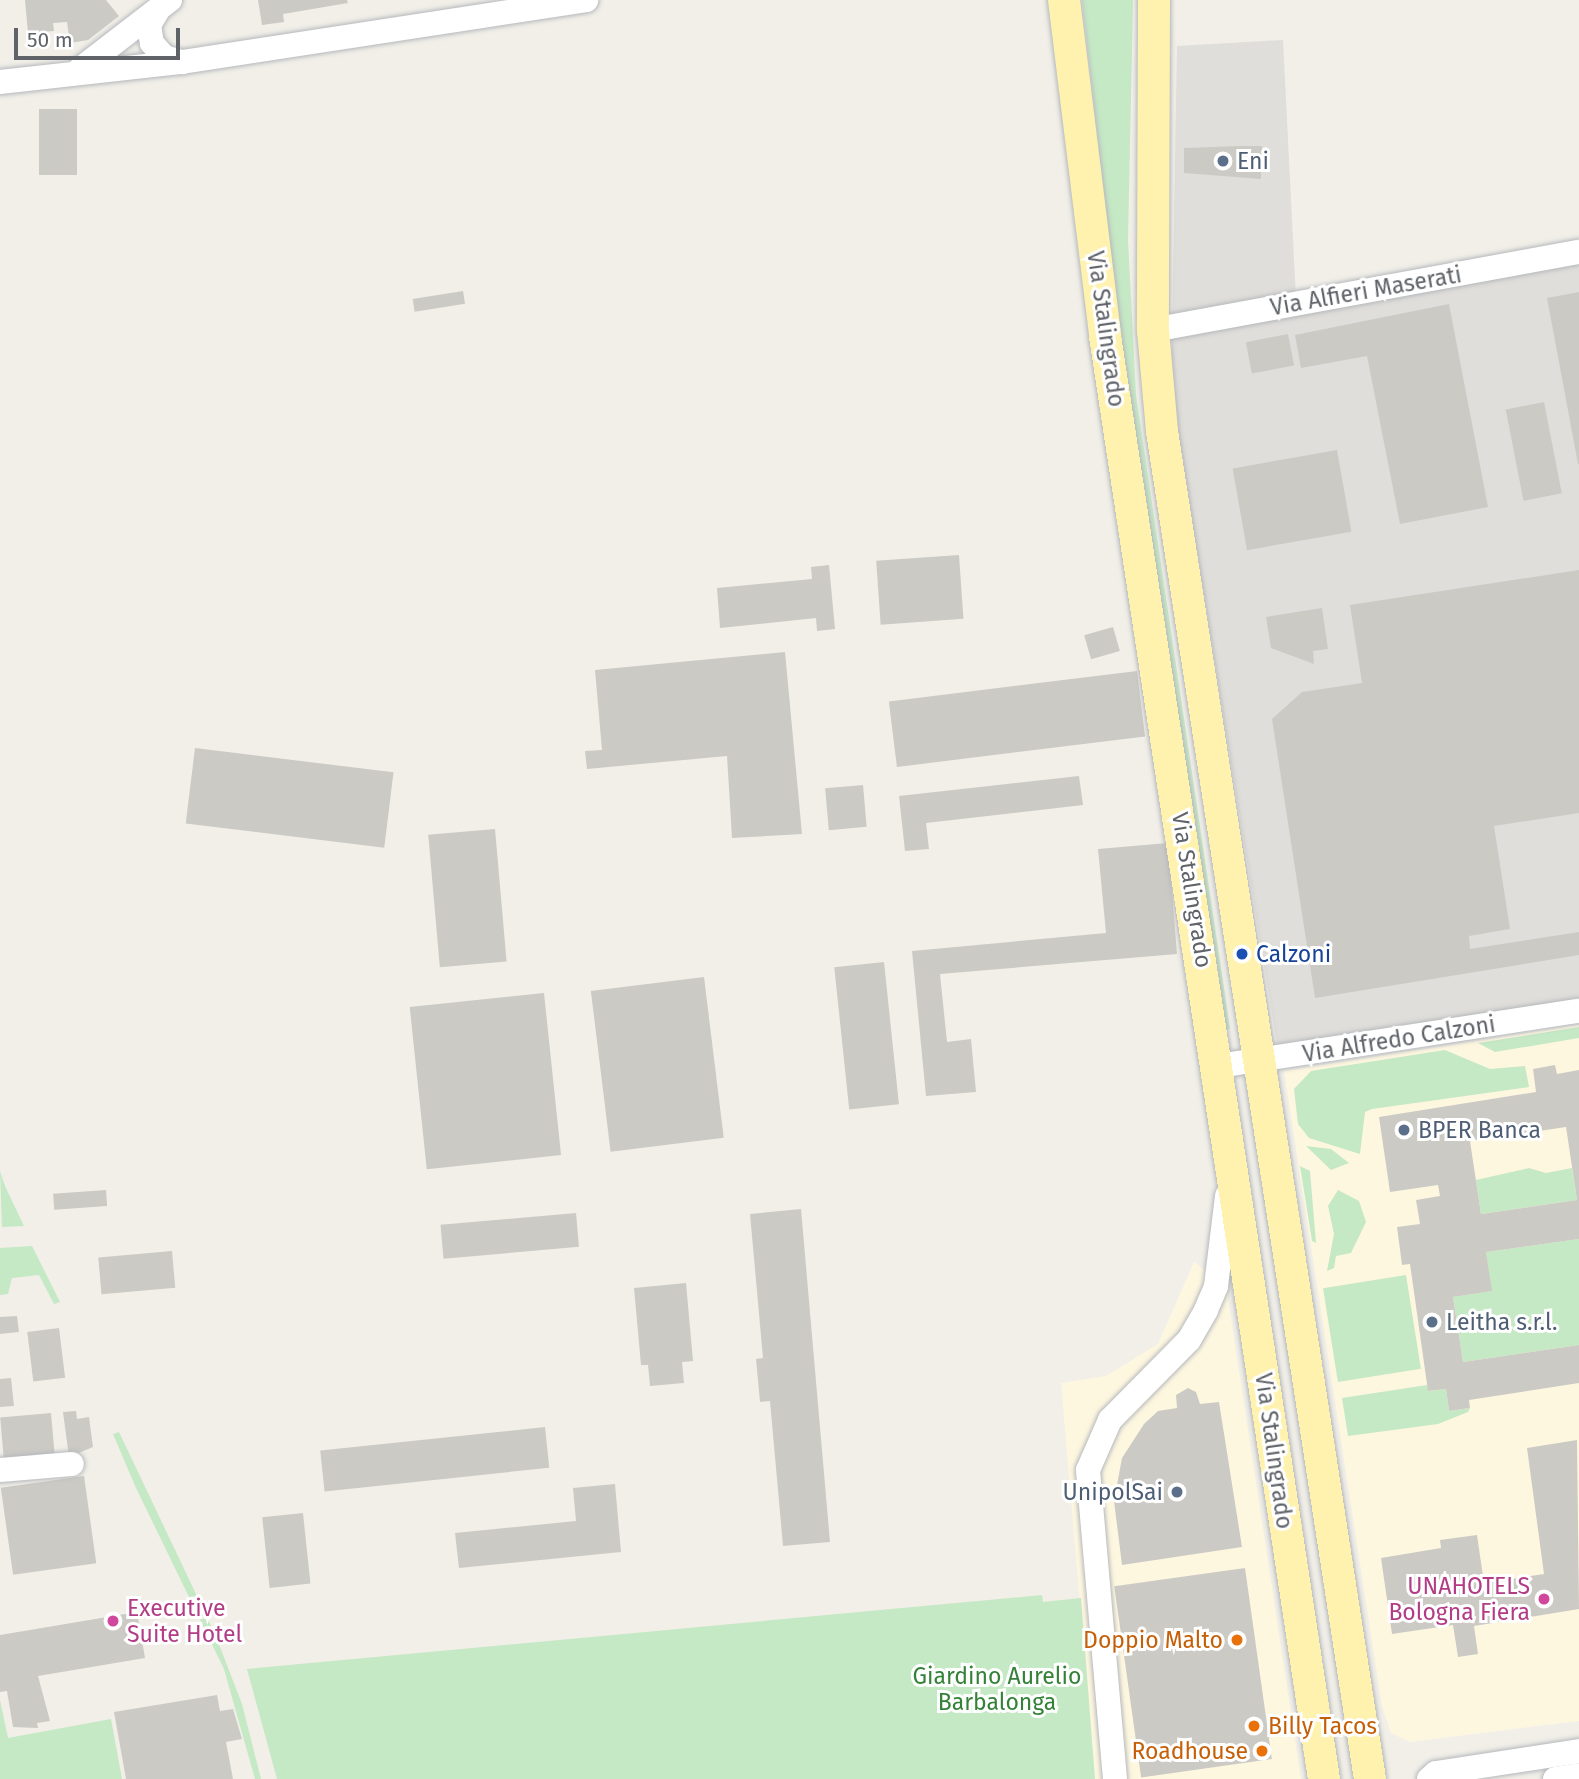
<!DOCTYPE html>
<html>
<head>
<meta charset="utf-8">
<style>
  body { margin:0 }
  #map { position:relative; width:1579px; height:1779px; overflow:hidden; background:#f1efe8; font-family:"Fira Sans",sans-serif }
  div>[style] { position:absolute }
  .commercial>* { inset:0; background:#fef7e0 }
  .industrial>* { inset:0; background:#e0deda }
  .green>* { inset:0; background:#c5e8c5; transform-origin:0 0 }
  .building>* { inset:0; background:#cccac5; transform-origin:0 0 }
  .roads { filter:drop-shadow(0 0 2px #b5b8bc) drop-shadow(0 0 2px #b5b8bc) }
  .minor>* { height:24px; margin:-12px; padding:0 12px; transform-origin:12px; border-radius:12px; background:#fff }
  .major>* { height:32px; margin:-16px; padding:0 16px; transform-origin:16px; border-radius:16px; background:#fff2af }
  .dots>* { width:19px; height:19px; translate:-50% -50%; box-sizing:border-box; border:4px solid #fff; border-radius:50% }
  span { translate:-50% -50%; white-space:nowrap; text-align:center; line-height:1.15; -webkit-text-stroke:6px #fff; paint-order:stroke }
  .service-label { font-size:23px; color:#4e5e75 }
  .left { translate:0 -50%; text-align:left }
  .right { translate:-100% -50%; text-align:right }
  .street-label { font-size:23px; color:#5f6368 }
  .transit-label { font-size:23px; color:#164399 }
  .hotel-label { font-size:23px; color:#b23c85 }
  .food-label { font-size:23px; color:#c56008 }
  .park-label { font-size:23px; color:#348238 }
  .scale { position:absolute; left:14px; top:28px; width:166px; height:32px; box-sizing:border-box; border:4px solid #5f6368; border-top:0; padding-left:9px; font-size:21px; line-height:24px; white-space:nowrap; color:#5f6368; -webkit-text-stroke:5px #fff; paint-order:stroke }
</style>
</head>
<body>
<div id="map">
  <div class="commercial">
    <div style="clip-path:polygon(1579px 1025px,1579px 1721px,1410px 1742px,1391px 1733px,1382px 1706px,1284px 1071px)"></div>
    <div style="clip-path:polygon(1194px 1262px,1226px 1285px,1301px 1779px,1095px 1779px,1061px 1383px,1106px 1376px,1158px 1344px)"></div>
  </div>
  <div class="industrial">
    <div style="clip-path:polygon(1283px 40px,1296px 299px,1579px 264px,1579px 1010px,1279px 1058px,1171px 390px,1177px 46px)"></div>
  </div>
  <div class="green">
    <div style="clip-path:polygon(1082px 0,1133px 0,1128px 240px,1136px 395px,1230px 1029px,1225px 1029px,1121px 340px)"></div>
    <div style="clip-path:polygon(1579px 1027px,1579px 1038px,1495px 1052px,1478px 1043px)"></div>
    <div style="clip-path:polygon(1445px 1050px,1490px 1069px,1525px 1066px,1529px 1087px,1372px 1109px,1365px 1112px,1360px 1154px,1309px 1138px,1298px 1124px,1294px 1089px,1311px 1071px)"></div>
    <div style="clip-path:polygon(1306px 1146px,1331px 1149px,1349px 1163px,1331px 1170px)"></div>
    <div style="clip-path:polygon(1300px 1166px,1310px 1171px,1316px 1243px,1312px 1241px)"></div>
    <div style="clip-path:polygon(1529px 1168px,1546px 1173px,1572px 1168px,1577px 1200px,1481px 1214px,1476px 1180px)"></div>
    <div style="clip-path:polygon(0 1171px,5px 1186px,24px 1226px,2px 1227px)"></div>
    <div style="clip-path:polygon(1338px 1190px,1359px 1201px,1366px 1222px,1351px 1253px,1336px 1256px,1334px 1268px,1327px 1271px,1334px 1234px,1328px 1206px)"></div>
    <div style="clip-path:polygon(1579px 1239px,1579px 1345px,1463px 1362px,1453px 1297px,1491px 1291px,1486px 1252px)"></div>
    <div style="clip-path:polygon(32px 1246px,60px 1302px,54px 1304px,39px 1275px,12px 1278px,8px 1294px,0 1295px,0 1248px)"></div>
    <div style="left:1406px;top:1275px;width:95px;height:84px;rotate:81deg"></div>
    <div style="clip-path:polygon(1427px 1385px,1429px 1391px,1446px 1389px,1449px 1411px,1470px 1408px,1468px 1412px,1438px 1424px,1348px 1436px,1342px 1398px)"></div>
    <div style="clip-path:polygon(119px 1432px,215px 1634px,242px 1704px,261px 1779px,255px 1779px,224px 1669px,136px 1488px,113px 1434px)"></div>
    <div style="clip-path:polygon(1042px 1595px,1043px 1602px,1081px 1598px,1095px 1779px,277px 1779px,247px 1669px)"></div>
    <div style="clip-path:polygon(0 1700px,8px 1738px,111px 1719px,122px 1779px,0 1779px)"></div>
  </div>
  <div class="building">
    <div style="clip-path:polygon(25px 0,106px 0,119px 16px,88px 40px,70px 43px,67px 22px,53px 23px,54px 31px,28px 33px)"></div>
    <div style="clip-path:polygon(258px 0,347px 0,348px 3px,283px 14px,284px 22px,262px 25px)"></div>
    <div style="left:39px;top:109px;width:38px;height:66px"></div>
    <div style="clip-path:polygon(1241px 146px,1262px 146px,1261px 179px,1184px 173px,1184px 148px)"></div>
    <div style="left:463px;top:291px;width:13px;height:51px;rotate:81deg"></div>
    <div style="clip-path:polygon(1579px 292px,1579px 464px,1578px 464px,1547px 298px)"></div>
    <div style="clip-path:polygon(1449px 304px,1488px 507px,1400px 524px,1367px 356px,1301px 368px,1295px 335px)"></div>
    <div style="left:1288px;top:334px;width:32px;height:43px;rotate:79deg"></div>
    <div style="left:1544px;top:402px;width:93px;height:39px;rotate:79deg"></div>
    <div style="left:1337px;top:450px;width:83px;height:106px;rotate:80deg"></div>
    <div style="left:959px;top:555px;width:64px;height:83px;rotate:86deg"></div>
    <div style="clip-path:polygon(829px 565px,835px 629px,817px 631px,816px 618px,720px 628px,717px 588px,812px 579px,811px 567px)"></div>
    <div style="clip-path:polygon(1579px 570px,1579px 813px,1494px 826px,1510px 929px,1469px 936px,1470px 949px,1579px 932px,1579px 955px,1315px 998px,1272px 719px,1302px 692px,1362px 683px,1350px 605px)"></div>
    <div style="clip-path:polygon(1322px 608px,1328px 649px,1313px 651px,1314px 664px,1271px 648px,1266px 617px)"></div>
    <div style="left:1113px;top:627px;width:25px;height:30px;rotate:74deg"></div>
    <div style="clip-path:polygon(785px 652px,802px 834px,732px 838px,727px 756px,587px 769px,585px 751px,602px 750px,595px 670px)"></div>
    <div style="left:1137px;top:671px;width:66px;height:250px;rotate:83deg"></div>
    <div style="left:195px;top:748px;width:200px;height:76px;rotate:7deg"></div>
    <div style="clip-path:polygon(1079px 776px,1083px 805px,926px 823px,929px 849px,905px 851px,899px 796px)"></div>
    <div style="left:863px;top:785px;width:42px;height:38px;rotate:85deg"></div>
    <div style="left:495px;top:829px;width:133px;height:67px;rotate:85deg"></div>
    <div style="clip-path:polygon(1168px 843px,1177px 954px,940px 974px,947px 1042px,971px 1039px,976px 1092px,926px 1096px,912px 951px,1106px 933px,1098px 849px)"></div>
    <div style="left:884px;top:962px;width:143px;height:50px;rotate:84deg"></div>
    <div style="left:704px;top:977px;width:162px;height:114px;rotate:83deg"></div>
    <div style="left:544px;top:993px;width:163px;height:135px;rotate:84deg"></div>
    <div style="clip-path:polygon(evenodd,1555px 1065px,1557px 1074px,1579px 1070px,1579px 1239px,1486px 1252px,1492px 1291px,1453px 1297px,1463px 1362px,1579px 1345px,1579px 1383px,1469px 1400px,1470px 1408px,1449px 1411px,1446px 1389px,1428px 1391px,1410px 1264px,1402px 1265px,1397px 1227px,1420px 1224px,1416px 1200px,1440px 1196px,1438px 1185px,1390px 1192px,1379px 1117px,1536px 1092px,1533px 1069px,1555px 1065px,1566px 1127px,1577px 1200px,1481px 1214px,1470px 1141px,1566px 1127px)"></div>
    <div style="left:106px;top:1190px;width:16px;height:53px;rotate:86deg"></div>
    <div style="clip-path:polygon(801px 1209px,830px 1542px,783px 1546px,770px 1401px,760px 1402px,756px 1359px,763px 1358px,750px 1214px)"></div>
    <div style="left:576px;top:1213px;width:34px;height:136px;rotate:85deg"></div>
    <div style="left:172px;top:1251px;width:37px;height:74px;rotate:85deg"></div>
    <div style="clip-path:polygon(686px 1283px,693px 1361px,682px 1362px,684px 1383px,650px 1386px,648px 1365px,641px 1365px,634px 1288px)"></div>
    <div style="clip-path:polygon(17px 1316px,19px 1332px,0 1334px,0 1317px)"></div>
    <div style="left:59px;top:1328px;width:50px;height:32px;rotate:83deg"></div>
    <div style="clip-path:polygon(11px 1378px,14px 1406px,0 1407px,0 1379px)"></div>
    <div style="clip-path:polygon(1188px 1388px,1196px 1392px,1200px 1404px,1219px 1402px,1242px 1547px,1122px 1565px,1114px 1501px,1122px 1458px,1144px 1424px,1158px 1411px,1177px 1408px,1176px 1395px)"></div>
    <div style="clip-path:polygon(76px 1411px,77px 1419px,89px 1417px,93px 1447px,69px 1457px,63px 1412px)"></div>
    <div style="left:51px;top:1413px;width:45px;height:51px;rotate:85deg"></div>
    <div style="left:545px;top:1427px;width:41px;height:226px;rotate:84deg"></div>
    <div style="clip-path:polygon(1577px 1440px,1579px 1609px,1474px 1626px,1478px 1654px,1458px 1657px,1453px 1625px,1392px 1634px,1381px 1558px,1441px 1548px,1440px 1540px,1477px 1535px,1484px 1583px,1544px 1574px,1527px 1448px)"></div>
    <div style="left:84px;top:1476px;width:88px;height:84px;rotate:82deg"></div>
    <div style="clip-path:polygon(615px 1484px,621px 1552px,459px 1568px,455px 1533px,576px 1521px,573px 1488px)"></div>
    <div style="left:303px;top:1513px;width:71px;height:41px;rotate:84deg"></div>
    <div style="left:1245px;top:1568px;width:193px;height:132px;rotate:82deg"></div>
    <div style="clip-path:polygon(137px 1612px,145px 1658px,38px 1676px,50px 1721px,37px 1723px,38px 1728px,13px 1727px,7px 1691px,0 1692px,0 1635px)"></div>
    <div style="clip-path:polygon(217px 1695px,220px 1711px,233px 1709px,242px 1739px,226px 1742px,233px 1779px,126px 1779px,114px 1712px)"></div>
  </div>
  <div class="roads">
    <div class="minor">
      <div style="left:158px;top:10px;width:17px;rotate:121deg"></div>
      <div style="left:149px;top:25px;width:18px;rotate:81deg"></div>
      <div style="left:152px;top:43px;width:18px;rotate:49deg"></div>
      <div style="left:164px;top:57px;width:19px;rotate:16deg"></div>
      <div style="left:79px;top:70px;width:115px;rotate:-37.6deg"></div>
      <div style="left:0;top:82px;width:183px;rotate:-6.3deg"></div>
      <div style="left:182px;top:62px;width:409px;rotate:-8.7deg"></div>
      <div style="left:1153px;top:330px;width:433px;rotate:-10.4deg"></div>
      <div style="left:1218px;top:1066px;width:365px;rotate:-8.7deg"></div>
      <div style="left:0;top:1470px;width:72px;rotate:-4.8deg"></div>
      <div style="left:1115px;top:1779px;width:310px;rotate:-95deg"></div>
      <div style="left:1088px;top:1470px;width:55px;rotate:-66.3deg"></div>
      <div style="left:1110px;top:1420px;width:112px;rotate:-45.4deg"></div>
      <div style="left:1189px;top:1340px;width:34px;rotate:-60deg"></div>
      <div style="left:1206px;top:1310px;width:26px;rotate:-67deg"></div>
      <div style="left:1216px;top:1286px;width:91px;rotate:-83deg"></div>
      <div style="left:1429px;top:1779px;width:9px;rotate:-41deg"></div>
      <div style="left:1436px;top:1773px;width:145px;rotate:-8.7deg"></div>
      <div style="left:1555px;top:1779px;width:24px;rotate:-9deg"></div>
    </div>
    <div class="major">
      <div style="left:1064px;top:0;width:338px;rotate:83deg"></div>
      <div style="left:1105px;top:336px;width:1460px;rotate:81.37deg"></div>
      <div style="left:1154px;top:0;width:330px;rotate:90.2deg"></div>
      <div style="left:1153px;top:330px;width:101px;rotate:84.9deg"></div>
      <div style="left:1162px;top:431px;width:1364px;rotate:81.23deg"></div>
    </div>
  </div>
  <div class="dots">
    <div style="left:1223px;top:161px;background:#5c6f8a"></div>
    <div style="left:1242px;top:954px;background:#1a4fb4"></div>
    <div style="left:1404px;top:1130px;background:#5c6f8a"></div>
    <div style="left:1432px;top:1322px;background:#5c6f8a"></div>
    <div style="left:1177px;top:1492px;background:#5c6f8a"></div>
    <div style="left:1544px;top:1599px;background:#d1479c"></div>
    <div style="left:113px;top:1621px;background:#d1479c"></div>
    <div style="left:1237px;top:1640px;background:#e8710a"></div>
    <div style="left:1254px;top:1726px;background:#e8710a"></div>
    <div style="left:1262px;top:1751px;background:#e8710a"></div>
  </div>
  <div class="service-label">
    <span class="left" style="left:1237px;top:161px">Eni</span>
    <span class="left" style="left:1418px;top:1130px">BPER Banca</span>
    <span class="left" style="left:1446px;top:1322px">Leitha s.r.l.</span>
    <span class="right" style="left:1163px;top:1492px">UnipolSai</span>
  </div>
  <div class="street-label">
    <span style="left:1366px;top:291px;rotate:-10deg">Via Alfieri Maserati</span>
    <span style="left:1106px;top:329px;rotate:82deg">Via Stalingrado</span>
    <span style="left:1192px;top:890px;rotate:81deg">Via Stalingrado</span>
    <span style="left:1399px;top:1039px;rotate:-9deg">Via Alfredo Calzoni</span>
    <span style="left:1274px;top:1451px;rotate:82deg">Via Stalingrado</span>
  </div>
  <div class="transit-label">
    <span class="left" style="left:1256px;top:954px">Calzoni</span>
  </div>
  <div class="hotel-label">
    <span class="right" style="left:1530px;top:1599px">UNAHOTELS<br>Bologna Fiera</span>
    <span class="left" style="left:127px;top:1621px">Executive<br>Suite Hotel</span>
  </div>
  <div class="food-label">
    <span class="right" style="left:1223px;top:1640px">Doppio Malto</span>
    <span class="left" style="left:1268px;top:1726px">Billy Tacos</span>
    <span class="right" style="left:1248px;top:1751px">Roadhouse</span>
  </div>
  <div class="park-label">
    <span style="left:997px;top:1689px">Giardino Aurelio<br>Barbalonga</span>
  </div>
  <div class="scale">50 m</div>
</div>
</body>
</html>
